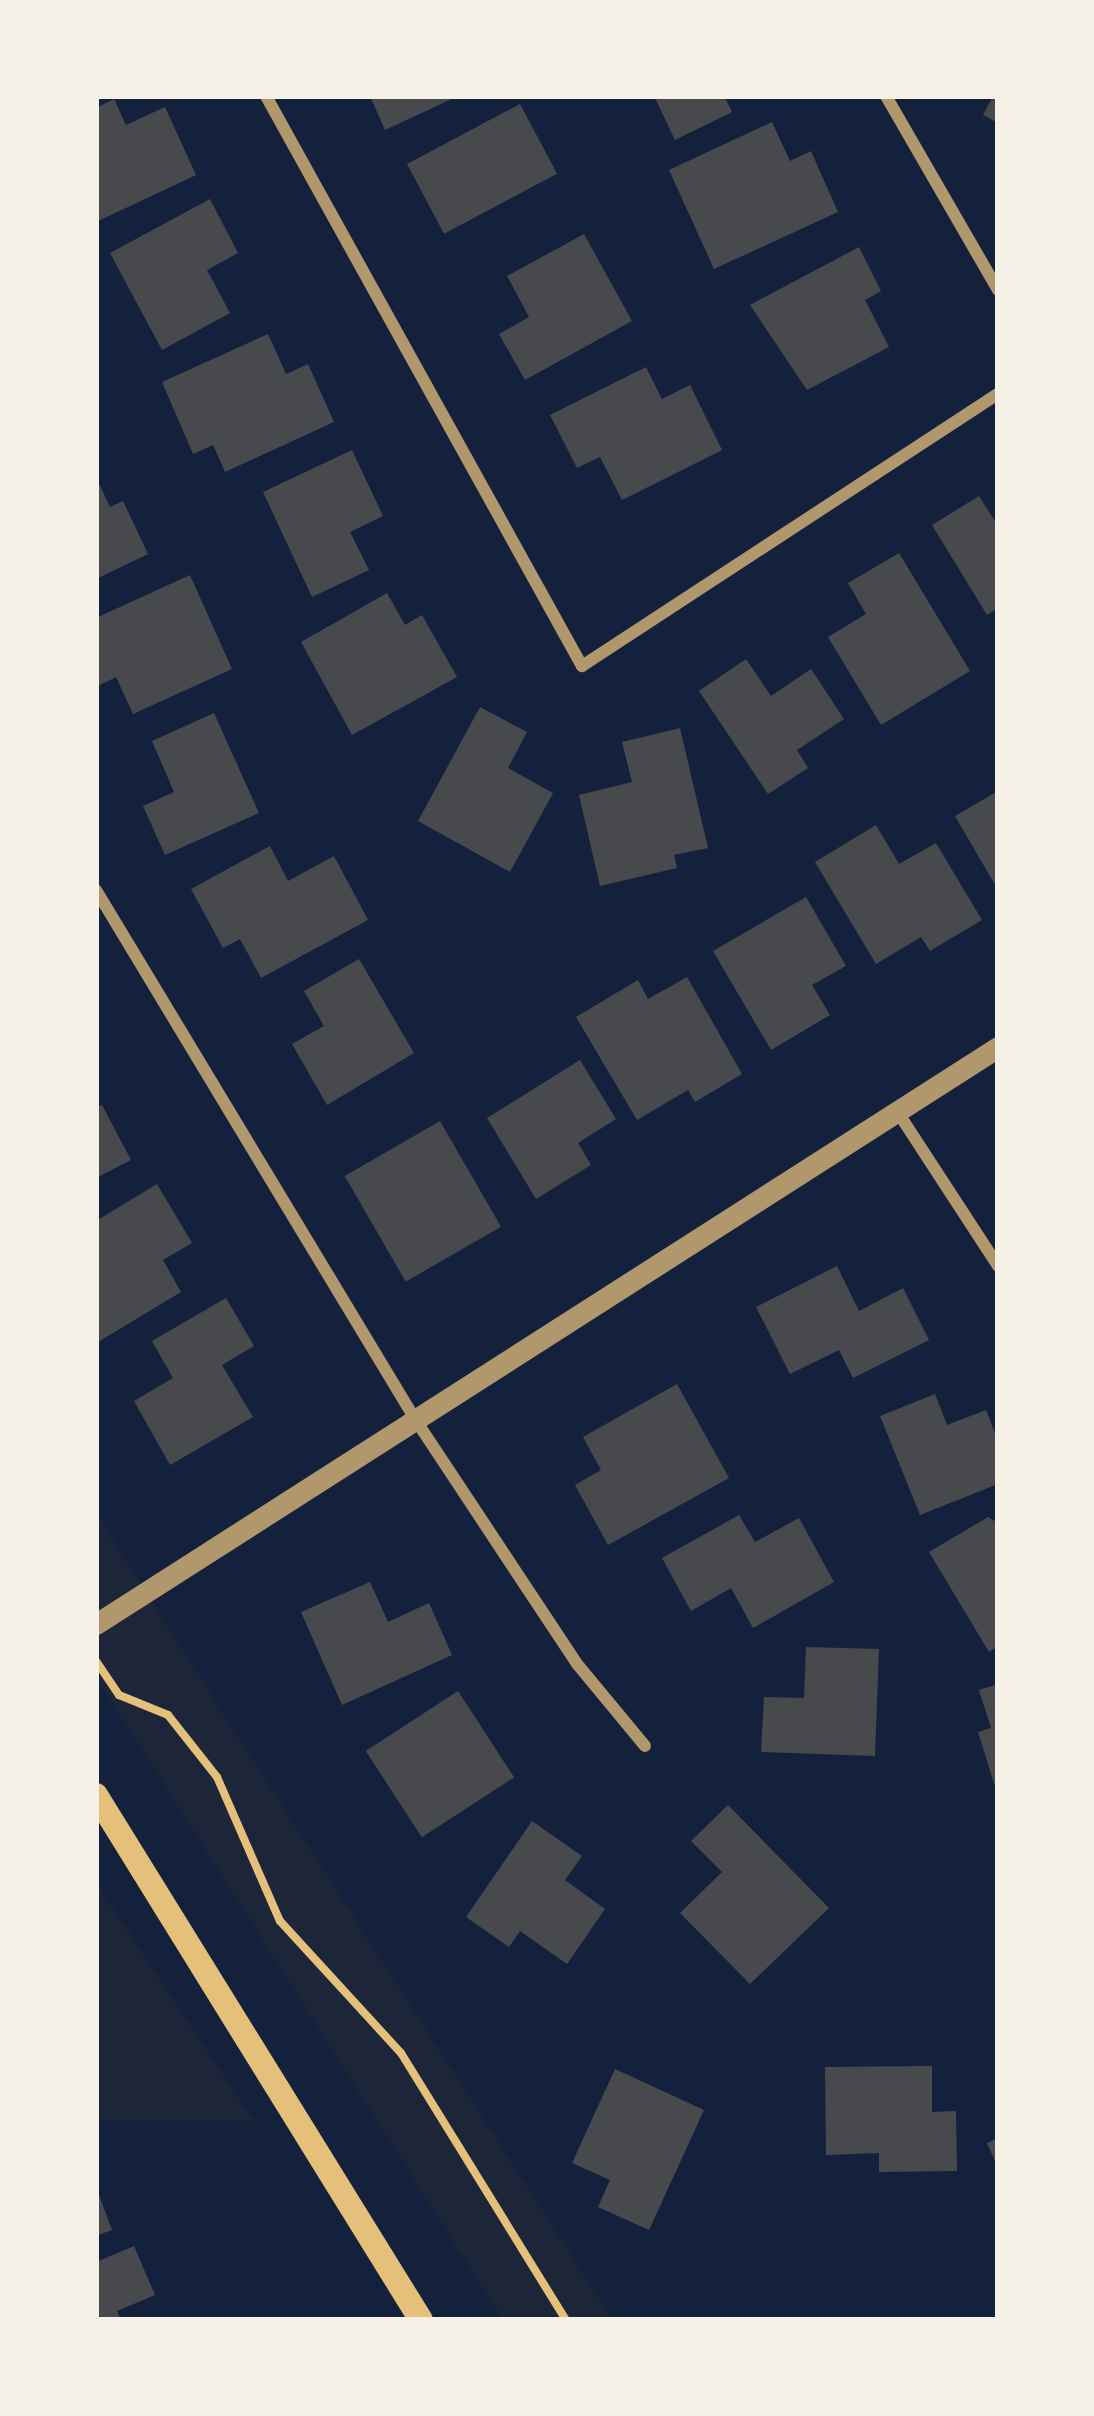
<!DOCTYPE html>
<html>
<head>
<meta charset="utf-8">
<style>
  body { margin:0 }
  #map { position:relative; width:1094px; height:2416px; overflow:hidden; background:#14213d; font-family:"Fira Sans Condensed",sans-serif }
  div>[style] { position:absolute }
  .green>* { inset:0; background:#1d2539 }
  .building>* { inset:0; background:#48494c; transform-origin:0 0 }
  .path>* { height:8px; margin:-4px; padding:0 4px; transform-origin:4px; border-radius:4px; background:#e5c07b }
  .minor>* { height:12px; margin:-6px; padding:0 6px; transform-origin:6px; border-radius:6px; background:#b1986c }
  .tertiary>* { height:21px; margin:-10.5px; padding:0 10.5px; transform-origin:10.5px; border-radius:10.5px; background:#b1986c }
  .secondary>* { height:24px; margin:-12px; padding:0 12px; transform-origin:12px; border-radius:12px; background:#e5c07b }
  span { translate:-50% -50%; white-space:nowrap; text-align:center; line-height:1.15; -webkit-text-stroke:9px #f6f1e7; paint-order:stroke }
  .frame { position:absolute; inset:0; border:99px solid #f6f1e7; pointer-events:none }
</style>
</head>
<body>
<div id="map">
  <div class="green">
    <div style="clip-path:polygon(96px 1513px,180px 1646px,613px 2320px,503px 2320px,96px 1677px)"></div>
    <div style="clip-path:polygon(96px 1882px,254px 2121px,96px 2120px)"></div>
  </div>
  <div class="building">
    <div style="clip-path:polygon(370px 96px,458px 96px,385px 130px)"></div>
    <div style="clip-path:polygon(654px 96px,724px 96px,732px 112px,675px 140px)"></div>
    <div style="clip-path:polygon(993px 96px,998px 96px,998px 123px,983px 115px)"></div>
    <div style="clip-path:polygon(114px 99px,126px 125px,165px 107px,196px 175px,96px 222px,96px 108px)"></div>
    <div style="left:520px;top:104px;width:79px;height:128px;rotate:62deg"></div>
    <div style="clip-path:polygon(772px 122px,790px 161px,811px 151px,838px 212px,714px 269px,669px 170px)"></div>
    <div style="clip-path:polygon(210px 199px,238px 253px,207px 270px,230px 313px,162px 350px,110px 253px)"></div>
    <div style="clip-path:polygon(584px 234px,632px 321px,525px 380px,499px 334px,529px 317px,507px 276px)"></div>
    <div style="clip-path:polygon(859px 247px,881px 291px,865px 300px,889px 347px,807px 390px,750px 305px)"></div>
    <div style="clip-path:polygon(268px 334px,286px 374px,308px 364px,334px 422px,225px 472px,213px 445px,193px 454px,162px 382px)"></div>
    <div style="clip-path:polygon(646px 367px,662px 399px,690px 385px,722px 450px,622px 500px,600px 457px,577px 468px,550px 415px)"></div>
    <div style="clip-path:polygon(352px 450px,383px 516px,350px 532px,369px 570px,312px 597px,263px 492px)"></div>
    <div style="clip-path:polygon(96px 477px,110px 507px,123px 501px,148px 554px,96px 579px)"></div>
    <div style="clip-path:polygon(979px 496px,998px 526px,998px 608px,987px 615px,932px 525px)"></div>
    <div style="clip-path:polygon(899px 553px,970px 671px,881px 725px,828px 637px,866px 614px,848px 583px)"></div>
    <div style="clip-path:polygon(190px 575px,232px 669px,133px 714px,116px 677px,96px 687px,96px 618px)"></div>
    <div style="clip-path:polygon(387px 593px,405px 625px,422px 615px,457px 677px,352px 735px,301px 642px)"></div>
    <div style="clip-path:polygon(746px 659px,771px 696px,811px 669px,844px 719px,797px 750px,808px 768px,768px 794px,699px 691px)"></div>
    <div style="clip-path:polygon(480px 707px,527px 732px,508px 768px,553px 793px,510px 872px,418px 821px)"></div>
    <div style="clip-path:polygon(214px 713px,259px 813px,165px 855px,143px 806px,174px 792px,152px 741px)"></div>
    <div style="clip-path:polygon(680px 728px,708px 848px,674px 855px,677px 868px,600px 886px,579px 795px,632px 782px,622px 742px)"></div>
    <div style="clip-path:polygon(998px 791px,998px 890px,955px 816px)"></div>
    <div style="clip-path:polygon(876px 825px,899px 864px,936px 843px,982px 920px,930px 951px,921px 937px,876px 964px,815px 862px)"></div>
    <div style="clip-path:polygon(270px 846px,288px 881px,334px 856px,368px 920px,261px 978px,240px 939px,223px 948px,191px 889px)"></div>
    <div style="clip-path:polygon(806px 897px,846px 966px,812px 985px,830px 1015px,771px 1050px,713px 951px)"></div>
    <div style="clip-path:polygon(359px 959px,414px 1053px,327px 1105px,292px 1044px,324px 1026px,304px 991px)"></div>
    <div style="clip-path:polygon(687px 977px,742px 1074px,695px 1102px,688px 1090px,637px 1120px,576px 1017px,638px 980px,648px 999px)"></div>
    <div style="clip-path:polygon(580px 1060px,616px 1119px,578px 1143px,591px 1165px,536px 1199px,487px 1118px)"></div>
    <div style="clip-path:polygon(102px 1105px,131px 1160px,96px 1178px,96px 1108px)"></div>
    <div style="left:440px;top:1121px;width:122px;height:110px;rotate:60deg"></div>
    <div style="clip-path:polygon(157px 1184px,192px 1243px,163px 1260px,181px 1292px,98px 1342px,96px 1221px)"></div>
    <div style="clip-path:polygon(837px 1266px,859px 1311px,903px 1288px,929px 1340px,853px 1378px,839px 1350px,790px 1374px,756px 1307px)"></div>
    <div style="clip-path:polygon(226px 1298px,254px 1346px,222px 1365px,253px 1417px,170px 1465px,134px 1401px,173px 1378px,152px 1341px)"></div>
    <div style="clip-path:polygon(677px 1384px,729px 1478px,608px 1545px,575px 1485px,601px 1470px,583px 1437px)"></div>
    <div style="clip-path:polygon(935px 1394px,947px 1425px,986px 1410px,998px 1441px,998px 1484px,920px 1515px,880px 1416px)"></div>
    <div style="clip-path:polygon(739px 1515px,755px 1542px,799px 1518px,834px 1582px,753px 1628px,731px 1588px,691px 1611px,662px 1558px)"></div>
    <div style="clip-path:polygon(988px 1517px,998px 1523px,998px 1646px,989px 1652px,929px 1552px)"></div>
    <div style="clip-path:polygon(370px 1582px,388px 1622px,429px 1603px,452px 1655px,342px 1705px,301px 1612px)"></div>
    <div style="clip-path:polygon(806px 1647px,879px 1649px,875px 1756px,761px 1752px,764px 1697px,804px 1698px)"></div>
    <div style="clip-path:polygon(998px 1684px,998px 1793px,997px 1793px,978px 1732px,991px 1728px,979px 1690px)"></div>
    <div style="left:458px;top:1691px;width:103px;height:110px;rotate:57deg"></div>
    <div style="clip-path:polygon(728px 1805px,829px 1908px,750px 1984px,680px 1913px,722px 1872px,691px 1841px)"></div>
    <div style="clip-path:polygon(532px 1821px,582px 1856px,565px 1880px,605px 1909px,567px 1964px,520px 1931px,509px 1947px,466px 1917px)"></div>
    <div style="clip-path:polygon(932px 2066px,932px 2112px,956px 2111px,957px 2171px,879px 2172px,879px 2153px,826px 2155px,825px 2067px)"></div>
    <div style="clip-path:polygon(615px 2069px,704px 2110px,649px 2230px,598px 2207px,610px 2180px,572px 2163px)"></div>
    <div style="clip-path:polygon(998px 2138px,998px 2168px,987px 2143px)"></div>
    <div style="clip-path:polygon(96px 2187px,112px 2230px,96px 2236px)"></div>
    <div style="clip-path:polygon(134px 2246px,155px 2295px,117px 2311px,121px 2320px,96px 2320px,96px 2262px)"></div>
  </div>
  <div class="path">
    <div style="left:96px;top:1661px;width:41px;rotate:55.9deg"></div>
    <div style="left:119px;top:1695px;width:53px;rotate:22.2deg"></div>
    <div style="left:168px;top:1715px;width:79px;rotate:51.7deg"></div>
    <div style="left:217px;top:1777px;width:157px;rotate:66.4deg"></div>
    <div style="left:280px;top:1921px;width:179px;rotate:47.5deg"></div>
    <div style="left:401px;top:2053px;width:314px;rotate:58.3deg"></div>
  </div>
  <div class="minor">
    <div style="left:266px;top:96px;width:652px;rotate:61deg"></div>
    <div style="left:582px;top:666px;width:497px;rotate:-33.2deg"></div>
    <div style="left:886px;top:96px;width:224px;rotate:60deg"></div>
    <div style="left:96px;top:890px;width:618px;rotate:58.91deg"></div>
    <div style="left:415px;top:1419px;width:295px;rotate:56.5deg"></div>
    <div style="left:578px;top:1665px;width:105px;rotate:50.4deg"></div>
    <div style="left:897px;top:1111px;width:185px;rotate:56.9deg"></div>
  </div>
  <div class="tertiary">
    <div style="left:96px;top:1624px;width:1071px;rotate:-32.61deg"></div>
  </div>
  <div class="secondary">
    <div style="left:96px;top:1795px;width:617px;rotate:58.24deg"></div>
  </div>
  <div class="frame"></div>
</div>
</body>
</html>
